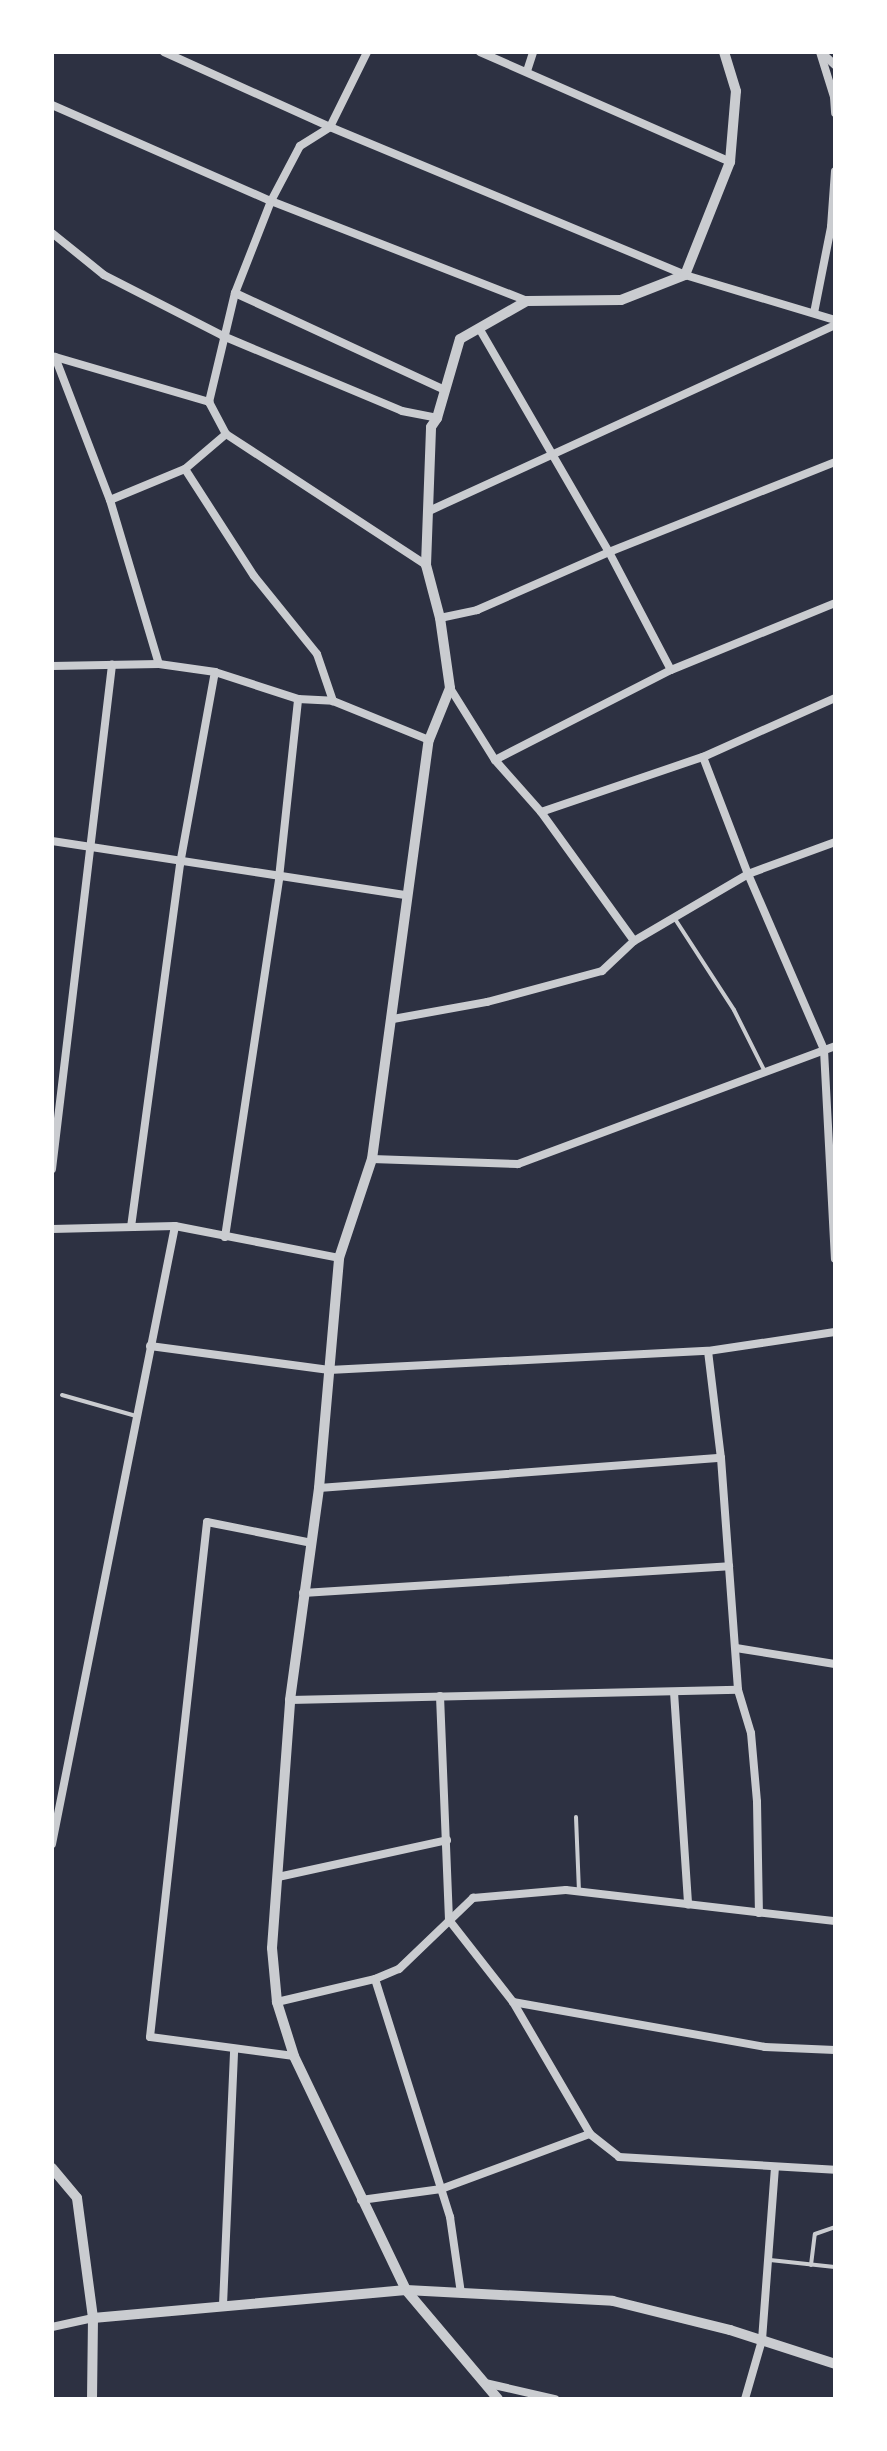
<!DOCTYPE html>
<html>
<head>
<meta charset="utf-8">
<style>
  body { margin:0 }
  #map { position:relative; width:887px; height:2451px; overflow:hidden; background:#2d3142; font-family:"Fira Sans",sans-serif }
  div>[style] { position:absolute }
  .service>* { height:4px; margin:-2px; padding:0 2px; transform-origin:2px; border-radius:2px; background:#caccd0 }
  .minor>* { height:8px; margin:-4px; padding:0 4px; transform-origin:4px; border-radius:4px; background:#caccd0 }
  .tertiary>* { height:10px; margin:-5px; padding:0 5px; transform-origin:5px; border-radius:5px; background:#caccd0 }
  span { translate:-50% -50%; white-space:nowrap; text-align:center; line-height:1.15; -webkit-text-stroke:8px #fff; paint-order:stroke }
  .frame { position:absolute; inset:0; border:54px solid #fff; pointer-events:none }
</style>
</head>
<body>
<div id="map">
  <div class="service">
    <div style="left:675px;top:919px;width:108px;rotate:57deg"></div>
    <div style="left:734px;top:1010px;width:67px;rotate:63.4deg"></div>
    <div style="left:62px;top:1395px;width:77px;rotate:15.8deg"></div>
    <div style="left:576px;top:1817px;width:74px;rotate:87.7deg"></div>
    <div style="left:770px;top:2260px;width:65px;rotate:6.1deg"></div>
    <div style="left:811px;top:2265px;width:31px;rotate:-83deg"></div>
    <div style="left:815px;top:2234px;width:21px;rotate:-19deg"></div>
  </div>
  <div class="minor">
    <div style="left:164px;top:52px;width:182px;rotate:24.3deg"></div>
    <div style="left:330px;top:127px;width:385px;rotate:22.6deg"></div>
    <div style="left:685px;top:275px;width:157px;rotate:16.7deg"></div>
    <div style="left:480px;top:52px;width:273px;rotate:23.7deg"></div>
    <div style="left:820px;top:52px;width:47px;rotate:72.7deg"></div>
    <div style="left:834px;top:97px;width:16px;rotate:86deg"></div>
    <div style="left:822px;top:53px;width:18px;rotate:43deg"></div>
    <div style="left:527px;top:71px;width:20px;rotate:-72deg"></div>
    <div style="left:52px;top:105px;width:239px;rotate:23.7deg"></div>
    <div style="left:271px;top:201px;width:275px;rotate:21.3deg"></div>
    <div style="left:52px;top:233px;width:67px;rotate:38.9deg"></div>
    <div style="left:104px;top:275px;width:134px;rotate:27.1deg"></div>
    <div style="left:223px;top:336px;width:194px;rotate:22.7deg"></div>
    <div style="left:402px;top:411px;width:36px;rotate:11deg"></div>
    <div style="left:235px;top:293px;width:229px;rotate:24.8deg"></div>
    <div style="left:814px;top:313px;width:88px;rotate:-78.8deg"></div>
    <div style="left:831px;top:227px;width:56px;rotate:-85.9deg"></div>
    <div style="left:479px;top:328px;width:259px;rotate:59.9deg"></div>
    <div style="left:609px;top:552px;width:133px;rotate:62.3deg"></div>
    <div style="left:52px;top:356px;width:164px;rotate:16.3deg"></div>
    <div style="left:209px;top:402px;width:36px;rotate:62deg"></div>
    <div style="left:226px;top:434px;width:239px;rotate:33.2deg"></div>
    <div style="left:55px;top:357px;width:153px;rotate:69deg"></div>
    <div style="left:110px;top:500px;width:171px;rotate:73.4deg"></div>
    <div style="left:209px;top:402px;width:112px;rotate:-76.6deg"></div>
    <div style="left:235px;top:293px;width:99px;rotate:-68.6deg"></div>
    <div style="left:271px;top:201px;width:62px;rotate:-62.2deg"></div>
    <div style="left:300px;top:146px;width:36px;rotate:-32deg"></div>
    <div style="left:330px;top:127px;width:84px;rotate:-63.7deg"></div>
    <div style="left:185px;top:469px;width:127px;rotate:57.2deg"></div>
    <div style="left:254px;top:576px;width:100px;rotate:51.1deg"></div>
    <div style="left:317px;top:654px;width:50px;rotate:71.2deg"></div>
    <div style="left:110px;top:500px;width:81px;rotate:-22.5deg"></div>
    <div style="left:185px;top:469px;width:54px;rotate:-40.5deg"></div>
    <div style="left:429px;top:511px;width:447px;rotate:-24.6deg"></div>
    <div style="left:440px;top:618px;width:38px;rotate:-12deg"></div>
    <div style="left:477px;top:610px;width:144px;rotate:-23.7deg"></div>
    <div style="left:609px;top:552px;width:243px;rotate:-21.7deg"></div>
    <div style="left:52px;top:666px;width:107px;rotate:-1.1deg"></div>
    <div style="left:159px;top:664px;width:57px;rotate:8.1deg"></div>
    <div style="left:215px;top:672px;width:87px;rotate:18deg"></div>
    <div style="left:298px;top:699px;width:35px;rotate:3deg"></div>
    <div style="left:333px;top:701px;width:104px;rotate:22.1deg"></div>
    <div style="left:450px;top:688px;width:85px;rotate:58deg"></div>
    <div style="left:495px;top:760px;width:69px;rotate:48.5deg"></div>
    <div style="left:541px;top:812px;width:159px;rotate:54.2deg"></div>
    <div style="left:703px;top:757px;width:125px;rotate:69deg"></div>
    <div style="left:748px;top:874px;width:192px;rotate:66.6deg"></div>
    <div style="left:824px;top:1050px;width:209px;rotate:87deg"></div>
    <div style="left:495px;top:760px;width:198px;rotate:-27.1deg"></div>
    <div style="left:671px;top:670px;width:177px;rotate:-22.2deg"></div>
    <div style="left:541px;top:812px;width:171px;rotate:-18.8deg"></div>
    <div style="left:703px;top:757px;width:145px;rotate:-24.1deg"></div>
    <div style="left:52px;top:841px;width:357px;rotate:8.7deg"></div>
    <div style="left:393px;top:1019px;width:96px;rotate:-10.3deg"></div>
    <div style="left:487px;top:1002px;width:119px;rotate:-15.1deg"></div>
    <div style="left:602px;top:971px;width:44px;rotate:-43.2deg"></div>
    <div style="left:634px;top:941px;width:132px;rotate:-30.4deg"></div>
    <div style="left:748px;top:874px;width:93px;rotate:-20.2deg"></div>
    <div style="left:372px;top:1159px;width:146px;rotate:2deg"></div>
    <div style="left:518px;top:1164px;width:338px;rotate:-20.4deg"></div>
    <div style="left:52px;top:1169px;width:508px;rotate:-83.21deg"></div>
    <div style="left:131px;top:1227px;width:366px;rotate:-82.3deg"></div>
    <div style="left:180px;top:864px;width:195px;rotate:-79.7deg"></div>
    <div style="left:52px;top:1229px;width:123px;rotate:-1.4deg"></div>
    <div style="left:175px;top:1226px;width:167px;rotate:11deg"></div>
    <div style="left:225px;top:1237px;width:363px;rotate:-81.4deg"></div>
    <div style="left:279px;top:878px;width:180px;rotate:-83.9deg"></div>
    <div style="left:150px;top:1346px;width:181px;rotate:7.6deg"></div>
    <div style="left:329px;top:1370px;width:379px;rotate:-2.9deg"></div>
    <div style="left:708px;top:1351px;width:128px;rotate:-8.5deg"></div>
    <div style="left:708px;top:1351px;width:108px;rotate:83.1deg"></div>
    <div style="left:721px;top:1458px;width:233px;rotate:85.8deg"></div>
    <div style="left:738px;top:1690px;width:45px;rotate:73.2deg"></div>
    <div style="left:751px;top:1733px;width:69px;rotate:85deg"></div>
    <div style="left:757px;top:1802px;width:111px;rotate:89deg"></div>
    <div style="left:319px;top:1488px;width:403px;rotate:-4.3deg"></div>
    <div style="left:303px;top:1593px;width:427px;rotate:-3.6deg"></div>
    <div style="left:736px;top:1648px;width:100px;rotate:9.2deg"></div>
    <div style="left:674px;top:1692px;width:213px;rotate:86.2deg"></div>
    <div style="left:440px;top:1696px;width:224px;rotate:87.7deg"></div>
    <div style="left:449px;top:1920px;width:104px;rotate:52deg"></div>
    <div style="left:513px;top:2002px;width:153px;rotate:59.7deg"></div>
    <div style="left:290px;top:1700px;width:448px;rotate:-1.3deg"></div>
    <div style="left:52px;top:1844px;width:630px;rotate:-78.74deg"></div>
    <div style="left:278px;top:1877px;width:173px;rotate:-12.3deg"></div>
    <div style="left:375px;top:1979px;width:250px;rotate:72.5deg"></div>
    <div style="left:450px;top:2217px;width:77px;rotate:81.8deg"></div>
    <div style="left:277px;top:2002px;width:101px;rotate:-13.2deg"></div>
    <div style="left:375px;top:1979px;width:26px;rotate:-23deg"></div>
    <div style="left:399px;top:1969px;width:103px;rotate:-43.8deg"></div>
    <div style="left:473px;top:1898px;width:93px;rotate:-4.9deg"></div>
    <div style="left:566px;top:1890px;width:271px;rotate:6.6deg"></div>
    <div style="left:513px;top:2002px;width:256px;rotate:10.1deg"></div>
    <div style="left:765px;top:2047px;width:70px;rotate:2.5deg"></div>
    <div style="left:294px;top:2056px;width:145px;rotate:-172.5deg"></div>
    <div style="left:150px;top:2037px;width:518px;rotate:-83.68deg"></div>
    <div style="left:207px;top:1522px;width:107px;rotate:11.3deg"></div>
    <div style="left:361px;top:2200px;width:81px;rotate:-7.8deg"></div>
    <div style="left:441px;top:2189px;width:159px;rotate:-20.3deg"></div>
    <div style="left:590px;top:2134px;width:37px;rotate:38deg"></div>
    <div style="left:619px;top:2157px;width:216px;rotate:3.4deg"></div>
    <div style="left:223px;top:2305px;width:254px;rotate:-87.5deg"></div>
    <div style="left:52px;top:2327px;width:42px;rotate:-12.4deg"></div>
    <div style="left:485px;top:2383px;width:72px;rotate:12.9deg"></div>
    <div style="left:745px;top:2399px;width:61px;rotate:-73.9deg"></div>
    <div style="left:762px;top:2340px;width:173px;rotate:-85.7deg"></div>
  </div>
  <div class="tertiary">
    <div style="left:52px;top:2168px;width:39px;rotate:50deg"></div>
    <div style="left:77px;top:2198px;width:121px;rotate:82.4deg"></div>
    <div style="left:93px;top:2318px;width:81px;rotate:90.7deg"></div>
    <div style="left:93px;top:2318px;width:314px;rotate:-5.1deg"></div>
    <div style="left:406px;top:2290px;width:207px;rotate:3deg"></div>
    <div style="left:613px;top:2301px;width:121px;rotate:13.9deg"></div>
    <div style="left:730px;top:2330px;width:110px;rotate:17.9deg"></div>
    <div style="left:498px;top:2399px;width:143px;rotate:-130.2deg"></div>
    <div style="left:406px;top:2290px;width:259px;rotate:-115.6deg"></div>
    <div style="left:294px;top:2056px;width:57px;rotate:-107.5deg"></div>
    <div style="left:277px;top:2002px;width:54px;rotate:-95.3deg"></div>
    <div style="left:272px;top:1948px;width:249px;rotate:-85.8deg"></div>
    <div style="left:290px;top:1700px;width:214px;rotate:-82.2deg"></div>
    <div style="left:319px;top:1488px;width:231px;rotate:-85deg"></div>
    <div style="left:339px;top:1258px;width:104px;rotate:-71.6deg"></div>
    <div style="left:372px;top:1159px;width:423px;rotate:-82.3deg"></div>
    <div style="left:429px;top:740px;width:56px;rotate:-68deg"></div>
    <div style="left:450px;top:688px;width:71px;rotate:-98.1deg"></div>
    <div style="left:440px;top:618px;width:55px;rotate:-104.8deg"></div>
    <div style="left:426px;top:565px;width:138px;rotate:-87.9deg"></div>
    <div style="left:431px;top:427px;width:11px;rotate:-56deg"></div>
    <div style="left:437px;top:418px;width:82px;rotate:-73.8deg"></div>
    <div style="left:460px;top:339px;width:77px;rotate:-29.6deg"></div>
    <div style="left:527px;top:301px;width:94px;rotate:-0.6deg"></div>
    <div style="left:621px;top:300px;width:69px;rotate:-21.3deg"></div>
    <div style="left:685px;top:275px;width:122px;rotate:-68.3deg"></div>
    <div style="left:730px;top:162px;width:71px;rotate:-85.2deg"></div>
    <div style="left:736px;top:91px;width:41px;rotate:-107.1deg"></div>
  </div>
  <div class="frame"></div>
</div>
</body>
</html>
